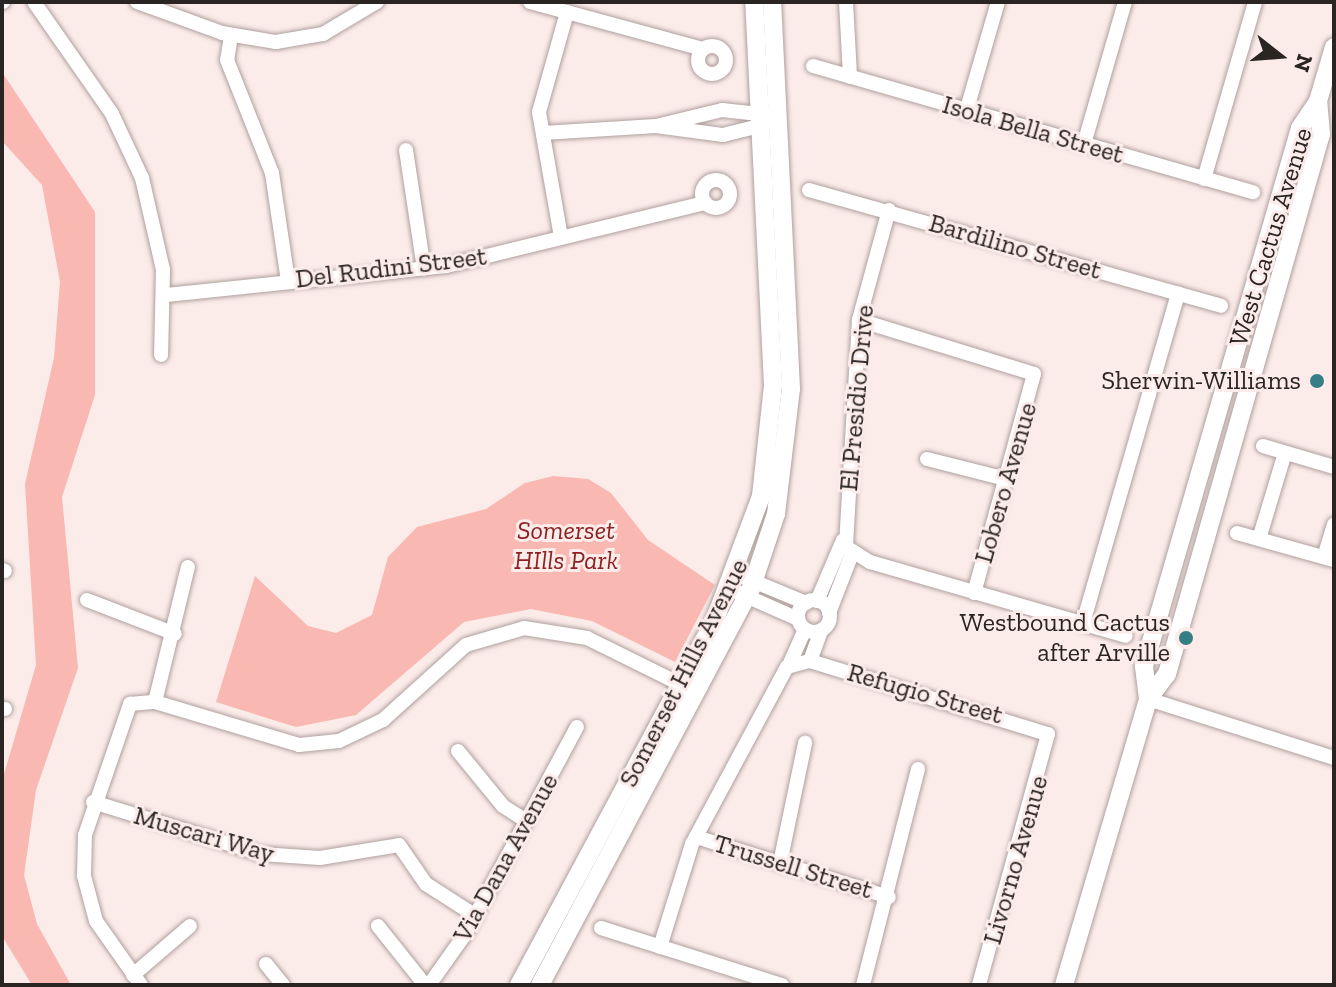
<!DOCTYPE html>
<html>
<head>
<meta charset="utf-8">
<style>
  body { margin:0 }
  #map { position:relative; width:1336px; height:987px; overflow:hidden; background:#fbebe9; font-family:"Zilla Slab",serif }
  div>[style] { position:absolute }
  .green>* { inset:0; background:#f9b8b2 }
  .roads { filter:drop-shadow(0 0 2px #afa09e) drop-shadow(0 0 2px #afa09e) }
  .minor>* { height:14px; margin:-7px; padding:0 7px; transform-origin:7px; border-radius:7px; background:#fff }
  .minor>.ring { margin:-7px; padding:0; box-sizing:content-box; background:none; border:14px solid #fff; border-radius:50% }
  .major>* { height:18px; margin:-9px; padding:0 9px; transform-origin:9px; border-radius:9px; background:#fff }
  .dots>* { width:22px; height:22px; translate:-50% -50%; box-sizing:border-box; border:4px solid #fbebe9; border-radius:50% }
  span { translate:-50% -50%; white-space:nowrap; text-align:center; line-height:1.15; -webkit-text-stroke:6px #fbebe9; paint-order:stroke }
  .street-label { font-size:26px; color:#2a2423 }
  .poi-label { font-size:26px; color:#2a2423 }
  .right { translate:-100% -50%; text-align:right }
  .park-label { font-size:26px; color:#8f2022; font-style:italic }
  .frame { position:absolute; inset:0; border:4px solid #2a2423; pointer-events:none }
  .north { position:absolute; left:1240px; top:16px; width:80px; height:80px; -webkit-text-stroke:6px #fbebe9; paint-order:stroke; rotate:107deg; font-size:22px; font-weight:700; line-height:32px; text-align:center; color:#2a2423 }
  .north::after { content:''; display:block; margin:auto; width:28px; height:36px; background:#2a2423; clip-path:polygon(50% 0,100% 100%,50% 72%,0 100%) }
</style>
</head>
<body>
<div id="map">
  <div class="green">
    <div style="clip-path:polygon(2px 72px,95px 212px,95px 395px,62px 497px,78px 668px,36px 790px,24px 875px,37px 924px,71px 985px,32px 985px,2px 936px,2px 781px,36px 665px,25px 484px,54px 358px,60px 282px,42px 185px,2px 141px)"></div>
    <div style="clip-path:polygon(553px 476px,588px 479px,611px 493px,648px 540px,715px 585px,675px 662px,592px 621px,531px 609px,464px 622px,356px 715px,296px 727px,216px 702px,255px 576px,308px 626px,336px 633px,372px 615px,388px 557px,417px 527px,486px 509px,525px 483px)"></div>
  </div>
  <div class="roads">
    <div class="minor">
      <div style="left:2px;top:2px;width:1px"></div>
      <div style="left:34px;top:2px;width:136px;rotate:55.1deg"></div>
      <div style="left:112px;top:114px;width:71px;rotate:64.9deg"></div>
      <div style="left:142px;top:178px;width:94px;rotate:77.1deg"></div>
      <div style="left:163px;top:270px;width:85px;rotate:91.3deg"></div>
      <div style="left:137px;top:2px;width:90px;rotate:20deg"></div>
      <div style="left:222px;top:33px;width:55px;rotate:9.5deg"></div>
      <div style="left:276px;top:42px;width:48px;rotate:-9.7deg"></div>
      <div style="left:323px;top:34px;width:63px;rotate:-30.7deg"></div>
      <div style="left:530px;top:2px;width:179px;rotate:15.2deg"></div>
      <div style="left:846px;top:2px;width:75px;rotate:86.9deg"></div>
      <div style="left:231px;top:36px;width:24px;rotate:99deg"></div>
      <div style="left:227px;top:60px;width:122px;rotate:68.3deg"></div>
      <div style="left:272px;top:173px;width:109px;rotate:81.6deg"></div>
      <div class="ring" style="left:698px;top:46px;width:14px;height:14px"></div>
      <div style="left:813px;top:66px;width:458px;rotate:16deg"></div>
      <div style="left:966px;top:112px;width:115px;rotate:-73.8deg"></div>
      <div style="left:656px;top:126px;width:68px;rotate:-13.6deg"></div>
      <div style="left:722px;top:110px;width:46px;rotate:6.2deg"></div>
      <div style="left:543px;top:133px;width:113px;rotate:-3.5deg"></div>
      <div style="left:656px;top:126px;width:68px;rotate:7.7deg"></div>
      <div style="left:723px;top:135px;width:45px;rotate:-14deg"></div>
      <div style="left:1084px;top:144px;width:148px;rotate:-73.9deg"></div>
      <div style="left:406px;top:150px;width:120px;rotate:81.4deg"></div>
      <div style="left:1204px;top:179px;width:184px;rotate:-73.9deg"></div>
      <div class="ring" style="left:702px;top:180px;width:14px;height:14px"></div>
      <div style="left:809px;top:190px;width:428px;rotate:15.7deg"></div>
      <div style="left:889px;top:210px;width:114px;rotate:105.3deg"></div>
      <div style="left:859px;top:320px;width:227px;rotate:93.3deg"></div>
      <div style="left:846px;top:547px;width:28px;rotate:32deg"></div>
      <div style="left:870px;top:562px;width:266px;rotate:16.1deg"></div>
      <div style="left:561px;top:237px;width:127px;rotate:-100deg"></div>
      <div style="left:539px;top:112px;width:100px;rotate:-74.3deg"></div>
      <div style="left:166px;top:295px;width:281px;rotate:-5.9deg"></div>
      <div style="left:446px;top:266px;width:267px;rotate:-13.7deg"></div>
      <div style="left:859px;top:320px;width:183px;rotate:17.1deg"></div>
      <div style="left:1034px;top:374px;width:227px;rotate:105.3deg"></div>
      <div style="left:1263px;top:446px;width:74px;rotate:16.5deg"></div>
      <div style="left:927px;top:459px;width:81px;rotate:14.2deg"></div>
      <div style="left:1237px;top:533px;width:101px;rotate:15.6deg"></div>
      <div style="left:1259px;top:539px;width:90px;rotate:-73.2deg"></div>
      <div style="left:1324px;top:557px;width:34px;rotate:-73deg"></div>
      <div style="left:2px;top:570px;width:3px;rotate:18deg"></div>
      <div style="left:736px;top:574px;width:76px;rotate:22.5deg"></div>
      <div style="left:730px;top:589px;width:74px;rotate:23.8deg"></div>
      <div style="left:87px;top:600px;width:94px;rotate:21.1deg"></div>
      <div class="ring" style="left:798px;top:600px;width:18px;height:18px"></div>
      <div style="left:817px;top:601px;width:66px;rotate:-66.9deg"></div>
      <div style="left:829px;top:613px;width:63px;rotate:-68.7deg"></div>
      <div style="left:1083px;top:623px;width:343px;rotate:-73.9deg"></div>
      <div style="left:810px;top:661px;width:33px;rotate:-70deg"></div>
      <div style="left:790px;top:663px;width:37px;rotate:-66deg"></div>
      <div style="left:1148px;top:699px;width:195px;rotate:17.6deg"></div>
      <div style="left:155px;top:702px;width:139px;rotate:-76.3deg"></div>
      <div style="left:2px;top:709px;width:3px"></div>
      <div style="left:458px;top:751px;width:71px;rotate:50.7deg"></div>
      <div style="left:503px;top:806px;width:27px;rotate:33deg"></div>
      <div style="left:93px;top:802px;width:176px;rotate:17.2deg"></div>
      <div style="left:261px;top:854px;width:59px;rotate:3.9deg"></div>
      <div style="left:320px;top:858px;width:80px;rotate:-9.3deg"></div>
      <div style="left:399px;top:845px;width:47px;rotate:55.3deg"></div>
      <div style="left:426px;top:884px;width:59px;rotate:32.6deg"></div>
      <div style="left:696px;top:837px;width:202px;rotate:17.3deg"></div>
      <div style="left:780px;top:863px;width:123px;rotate:-78.2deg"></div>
      <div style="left:378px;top:926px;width:75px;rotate:51.5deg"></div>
      <div style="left:601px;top:928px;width:190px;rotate:17.5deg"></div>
      <div style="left:660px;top:947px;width:108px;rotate:-72.7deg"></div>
      <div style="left:692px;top:844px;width:201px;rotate:-61.8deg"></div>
      <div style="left:787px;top:667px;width:24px;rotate:-15deg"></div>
      <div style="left:810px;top:661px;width:249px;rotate:17.1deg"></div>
      <div style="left:1048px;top:734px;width:260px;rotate:105.4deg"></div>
      <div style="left:266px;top:964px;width:27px;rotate:51deg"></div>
      <div style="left:133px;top:975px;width:75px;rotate:-40.7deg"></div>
      <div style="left:141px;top:985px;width:78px;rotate:-125.1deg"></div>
      <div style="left:96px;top:921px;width:47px;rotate:-104.9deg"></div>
      <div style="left:84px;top:876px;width:41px;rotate:-88.6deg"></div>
      <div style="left:85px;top:835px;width:139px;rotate:-71deg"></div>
      <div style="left:130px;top:704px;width:25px;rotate:-5deg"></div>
      <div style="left:155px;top:702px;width:150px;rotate:16.6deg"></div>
      <div style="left:299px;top:745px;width:40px;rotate:-5.7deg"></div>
      <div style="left:339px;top:741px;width:49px;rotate:-25.5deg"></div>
      <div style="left:383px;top:720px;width:112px;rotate:-42.1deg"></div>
      <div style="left:466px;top:645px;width:60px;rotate:-16.3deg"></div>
      <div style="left:524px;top:628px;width:64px;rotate:9deg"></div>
      <div style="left:587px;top:638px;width:115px;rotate:26.3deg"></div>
      <div style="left:429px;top:985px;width:64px;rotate:-54.6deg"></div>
      <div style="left:466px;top:933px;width:234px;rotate:-61.7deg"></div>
      <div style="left:863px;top:985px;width:223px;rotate:-75.7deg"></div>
    </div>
    <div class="major">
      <div style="left:1148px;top:699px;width:33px;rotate:-97deg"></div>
      <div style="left:1144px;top:666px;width:560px;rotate:-73.83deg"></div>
      <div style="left:1300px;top:128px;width:32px;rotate:-56deg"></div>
      <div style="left:1318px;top:101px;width:56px;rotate:-73.5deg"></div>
      <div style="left:519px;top:985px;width:412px;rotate:-61.8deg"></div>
      <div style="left:714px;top:622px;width:134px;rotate:-69.5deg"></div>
      <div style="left:761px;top:496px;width:112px;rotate:-83.8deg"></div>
      <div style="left:773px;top:385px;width:383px;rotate:-92.8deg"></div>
      <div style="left:540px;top:985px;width:449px;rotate:-62deg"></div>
      <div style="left:751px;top:589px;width:79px;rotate:-71.6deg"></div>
      <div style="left:776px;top:514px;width:126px;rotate:-83.2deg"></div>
      <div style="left:791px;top:389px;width:387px;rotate:-92.8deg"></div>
      <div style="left:1064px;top:985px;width:298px;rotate:-73.6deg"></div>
      <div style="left:1148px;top:699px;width:31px;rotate:-53deg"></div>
      <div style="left:1167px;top:674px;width:562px;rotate:-74.08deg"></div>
      <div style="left:1321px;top:134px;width:33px;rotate:-95deg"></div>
    </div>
  </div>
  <div class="dots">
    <div style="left:1317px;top:381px;background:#367e85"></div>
    <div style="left:1186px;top:638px;background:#367e85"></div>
  </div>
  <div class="street-label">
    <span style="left:1033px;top:130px;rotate:16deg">Isola Bella Street</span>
    <span style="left:1271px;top:237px;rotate:-73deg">West Cactus Avenue</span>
    <span style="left:1015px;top:247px;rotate:16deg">Bardilino Street</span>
    <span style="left:391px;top:268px;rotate:-7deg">Del Rudini Street</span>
    <span style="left:857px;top:398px;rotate:-85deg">El Presidio Drive</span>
    <span style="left:1006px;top:483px;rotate:-74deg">Lobero Avenue</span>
    <span style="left:684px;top:673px;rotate:-63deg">Somerset Hills Avenue</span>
    <span style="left:925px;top:694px;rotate:16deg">Refugio Street</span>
    <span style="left:204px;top:835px;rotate:16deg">Muscari Way</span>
    <span style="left:506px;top:858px;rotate:-61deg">Via Dana Avenue</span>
    <span style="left:1016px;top:860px;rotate:-74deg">Livorno Avenue</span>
    <span style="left:793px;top:867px;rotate:17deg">Trussell Street</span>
  </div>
  <div class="poi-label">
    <span class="right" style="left:1301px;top:381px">Sherwin-Williams</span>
    <span class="right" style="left:1170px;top:638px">Westbound Cactus<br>after Arville</span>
  </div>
  <div class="park-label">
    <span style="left:566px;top:546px">Somerset<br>HIlls Park</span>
  </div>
  <div class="frame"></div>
  <div class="north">N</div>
</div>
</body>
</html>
